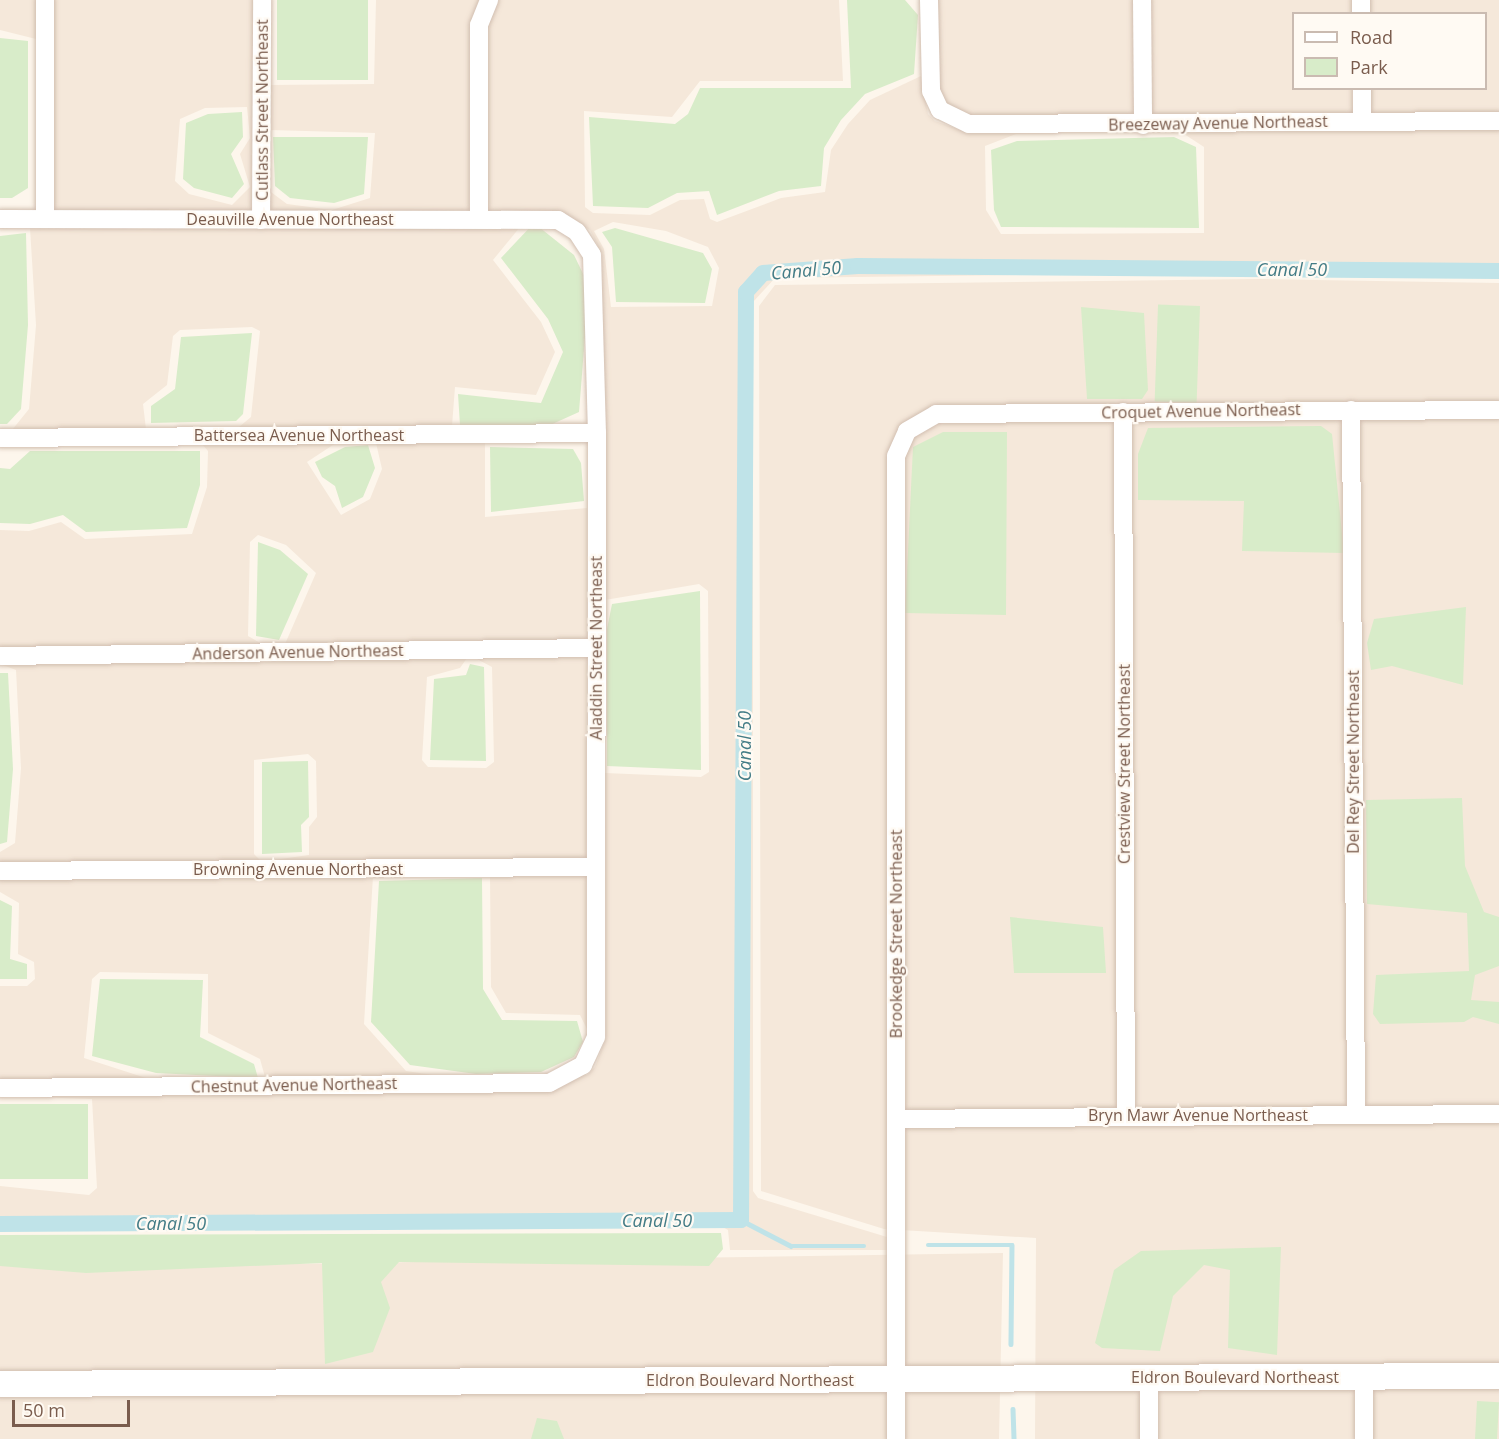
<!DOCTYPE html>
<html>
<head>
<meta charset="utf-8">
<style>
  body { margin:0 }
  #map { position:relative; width:1499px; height:1439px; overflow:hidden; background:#fdf6ec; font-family:"Open Sans",sans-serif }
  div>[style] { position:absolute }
  .residential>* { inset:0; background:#f5e8da }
  .green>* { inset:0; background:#d8ecc9; transform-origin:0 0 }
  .stream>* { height:4.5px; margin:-2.25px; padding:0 2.25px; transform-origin:2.25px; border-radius:2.25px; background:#bfe3e8 }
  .canal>* { height:16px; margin:-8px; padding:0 8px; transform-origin:8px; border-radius:8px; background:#bfe3e8 }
  .roads { filter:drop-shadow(0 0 2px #d1beb0) drop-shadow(0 0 2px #d1beb0) }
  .street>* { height:18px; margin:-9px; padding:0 9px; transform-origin:9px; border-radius:9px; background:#fff }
  .secondary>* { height:26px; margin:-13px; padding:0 13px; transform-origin:13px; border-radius:13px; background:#fff }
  span { translate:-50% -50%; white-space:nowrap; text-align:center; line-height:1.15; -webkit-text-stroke:4.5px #fffaf3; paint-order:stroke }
  .street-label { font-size:16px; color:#7a5c4d }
  .water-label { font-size:18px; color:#437c86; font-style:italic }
  .legend { position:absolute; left:1292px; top:12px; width:195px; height:78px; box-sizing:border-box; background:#fffaf3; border:2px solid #cabbb1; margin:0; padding:8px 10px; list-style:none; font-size:18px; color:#7a5c4d }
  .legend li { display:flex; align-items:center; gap:12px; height:30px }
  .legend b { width:30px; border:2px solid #cabbb1 }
  .scale { position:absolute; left:12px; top:1400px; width:118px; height:27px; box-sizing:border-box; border:3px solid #7a5c4d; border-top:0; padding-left:8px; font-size:18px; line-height:21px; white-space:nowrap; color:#7a5c4d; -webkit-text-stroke:4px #fffaf3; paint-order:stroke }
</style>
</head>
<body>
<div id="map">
  <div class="residential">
    <div style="clip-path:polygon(0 0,36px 0,36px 39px,0 30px)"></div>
    <div style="clip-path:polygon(evenodd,54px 0,253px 0,252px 212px,54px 211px,54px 0,247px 107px,250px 138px,240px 154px,250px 187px,232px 205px,189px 194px,175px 181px,180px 119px,205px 108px,247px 107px)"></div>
    <div style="clip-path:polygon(376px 0,479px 0,470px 25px,469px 210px,271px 212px,271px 192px,287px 204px,332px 210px,370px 198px,375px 133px,271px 130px,271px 85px,374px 84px)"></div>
    <div style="clip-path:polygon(evenodd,499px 0,839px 0,843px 81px,700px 81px,672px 117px,584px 111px,585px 207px,593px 213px,650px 215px,680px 200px,704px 199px,710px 219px,717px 222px,781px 198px,825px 192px,831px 150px,848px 124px,870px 100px,921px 76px,928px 114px,935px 121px,969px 133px,1078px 133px,1016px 134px,985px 146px,986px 210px,1001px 234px,1204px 233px,1204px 147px,1181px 132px,1499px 129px,1499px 276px,1259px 272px,775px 278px,753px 302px,753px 1191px,758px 1198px,887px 1237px,887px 1250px,730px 1250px,728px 1230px,721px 1226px,0 1229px,0 1186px,89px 1195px,97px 1188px,92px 1099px,0 1096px,587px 1075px,595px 1067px,606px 1037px,605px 773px,701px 777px,709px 772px,708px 591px,699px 584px,605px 600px,602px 254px,590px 230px,559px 212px,488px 210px,488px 26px,499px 0,613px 222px,666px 231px,708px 247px,719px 268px,712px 306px,611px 307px,604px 249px,594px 231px,613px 222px)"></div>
    <div style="clip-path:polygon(938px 0,1133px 0,1134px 117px,971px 116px,947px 105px,940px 89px)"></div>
    <div style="clip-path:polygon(1152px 0,1352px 0,1352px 13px,1294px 14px,1294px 88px,1352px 89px,1353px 114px,1152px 116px)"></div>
    <div style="clip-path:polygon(1370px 0,1499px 0,1499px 113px,1371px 114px,1371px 89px,1486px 88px,1486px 14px,1370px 13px)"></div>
    <div style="clip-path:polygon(520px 227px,493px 260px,541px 322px,555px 352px,536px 395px,455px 387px,452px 426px,220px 428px,239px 427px,251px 417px,260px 331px,252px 327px,180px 330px,173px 336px,167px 385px,143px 404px,146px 429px,12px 430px,29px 409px,36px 325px,30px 228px)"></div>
    <div style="clip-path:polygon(1260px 279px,1499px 283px,1499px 1439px,1035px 1439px,1036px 1238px,884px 1229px,761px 1191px,759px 306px,775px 285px)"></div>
    <div style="clip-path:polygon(485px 442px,485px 517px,587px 508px,587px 640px,285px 644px,316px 573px,286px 545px,258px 535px,250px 542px,248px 636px,262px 644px,0 648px,0 530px,29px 531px,61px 522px,85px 539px,192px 534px,207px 487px,208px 451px,202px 444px,336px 443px,307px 462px,341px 515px,370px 499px,382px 469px,376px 443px)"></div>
    <div style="clip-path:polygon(587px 656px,586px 859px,266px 861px,309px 855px,309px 827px,317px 817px,316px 761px,308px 754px,254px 760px,254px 854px,261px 861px,0 863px,0 852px,15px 843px,21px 768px,16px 670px,0 664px,467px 658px,460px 668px,427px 677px,422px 760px,428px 767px,486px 768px,494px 762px,492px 667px,475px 658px)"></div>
    <div style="clip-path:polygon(490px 875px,586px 875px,587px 1029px,580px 1015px,506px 1013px,491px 987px)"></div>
    <div style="clip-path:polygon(373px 876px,364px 1024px,406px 1071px,433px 1075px,265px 1077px,260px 1059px,208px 1033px,208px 974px,100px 972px,92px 979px,84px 1058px,146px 1078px,0 1079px,0 986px,27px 986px,35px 979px,34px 962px,18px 954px,19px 903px,0 892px,0 879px)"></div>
    <div style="clip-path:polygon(1003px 1253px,999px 1439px,0 1439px,0 1259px,218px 1265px)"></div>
  </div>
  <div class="green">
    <div style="left:277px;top:0;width:91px;height:80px"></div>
    <div style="clip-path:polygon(847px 0,905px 0,918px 15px,914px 74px,865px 94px,841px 120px,824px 148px,821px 186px,779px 191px,717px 215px,709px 191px,677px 193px,648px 208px,593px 206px,589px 117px,675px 124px,688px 114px,700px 88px,851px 88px)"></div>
    <div style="clip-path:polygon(0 38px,28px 41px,28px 188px,12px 198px,0 198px)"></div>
    <div style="clip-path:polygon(242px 112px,243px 137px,231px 154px,244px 184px,232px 198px,194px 188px,183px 179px,186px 123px,208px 114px)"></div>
    <div style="clip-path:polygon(273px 137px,368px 137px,364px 194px,334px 203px,290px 198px,275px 186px)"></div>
    <div style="clip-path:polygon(1174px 137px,1196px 147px,1199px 228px,1001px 227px,994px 210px,991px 150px,1017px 141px)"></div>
    <div style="clip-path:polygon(534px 223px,574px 255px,589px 286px,579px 412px,548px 426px,460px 425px,458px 394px,541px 403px,563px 352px,548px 319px,501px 258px)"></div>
    <div style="clip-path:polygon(615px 228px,703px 253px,712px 269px,705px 303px,616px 302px,612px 247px,602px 232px)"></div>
    <div style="clip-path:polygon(26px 233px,28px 325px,21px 409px,7px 424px,0 424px,0 236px)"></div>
    <div style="left:1200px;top:306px;width:97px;height:42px;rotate:92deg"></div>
    <div style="clip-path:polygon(1081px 307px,1144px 313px,1148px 390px,1142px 399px,1087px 399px)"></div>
    <div style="clip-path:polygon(252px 333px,243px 414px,236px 421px,151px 423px,151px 406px,175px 389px,181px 337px)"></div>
    <div style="clip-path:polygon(1321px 426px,1332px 434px,1344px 553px,1242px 551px,1244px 501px,1138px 500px,1138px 454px,1148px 428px)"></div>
    <div style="clip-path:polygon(943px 432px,1007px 432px,1006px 615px,905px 613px,913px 447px)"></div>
    <div style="clip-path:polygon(368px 445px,375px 468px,363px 497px,342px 508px,335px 486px,322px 477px,315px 462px,345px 447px)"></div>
    <div style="clip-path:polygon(490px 447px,573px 449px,581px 463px,584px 501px,491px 512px)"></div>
    <div style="clip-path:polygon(30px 451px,200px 451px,200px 485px,187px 528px,86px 532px,63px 515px,30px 524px,0 523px,0 468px,10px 469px)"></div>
    <div style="clip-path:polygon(258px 542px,280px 550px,308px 574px,279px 640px,256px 636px)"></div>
    <div style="clip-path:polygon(700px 591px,701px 770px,607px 766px,607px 629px,612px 604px)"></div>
    <div style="clip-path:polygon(1466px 607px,1463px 685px,1392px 666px,1371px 670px,1367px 643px,1374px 619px)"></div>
    <div style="clip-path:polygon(470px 664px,484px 667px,486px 761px,430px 760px,434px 679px,466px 675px)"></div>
    <div style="clip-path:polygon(0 673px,8px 673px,13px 769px,7px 842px,0 844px)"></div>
    <div style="clip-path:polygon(308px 761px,309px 817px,301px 825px,302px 852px,262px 854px,262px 762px)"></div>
    <div style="clip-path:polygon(1462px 798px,1465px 866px,1484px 912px,1499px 917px,1499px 966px,1475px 975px,1471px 1000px,1499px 1002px,1499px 1024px,1473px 1017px,1464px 1022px,1380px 1024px,1373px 1014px,1376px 975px,1469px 971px,1467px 913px,1367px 904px,1366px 800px)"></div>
    <div style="clip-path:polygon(482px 878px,483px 989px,502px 1020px,577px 1021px,583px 1042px,574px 1057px,541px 1072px,476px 1074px,410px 1065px,371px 1022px,379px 881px)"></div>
    <div style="clip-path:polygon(0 900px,12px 906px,10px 959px,27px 964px,27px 979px,0 979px)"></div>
    <div style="clip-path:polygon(1010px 917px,1103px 927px,1106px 973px,1014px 973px)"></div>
    <div style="clip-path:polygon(100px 979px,203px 980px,200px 1037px,254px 1064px,258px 1078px,156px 1073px,92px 1056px)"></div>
    <div style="left:0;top:1104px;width:88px;height:75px"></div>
    <div style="clip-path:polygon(721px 1233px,723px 1249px,709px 1266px,399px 1262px,381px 1282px,390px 1308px,373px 1352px,325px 1364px,322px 1263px,86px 1273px,0 1266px,0 1235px)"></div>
    <div style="clip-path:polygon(1281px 1247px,1277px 1355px,1228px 1348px,1230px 1270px,1204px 1265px,1173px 1296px,1160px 1351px,1102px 1348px,1095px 1343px,1114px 1270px,1141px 1251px)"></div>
    <div style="left:1477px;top:1401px;width:22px;height:38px;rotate:3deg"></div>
    <div style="clip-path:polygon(537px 1418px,557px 1421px,564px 1439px,531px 1439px)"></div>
  </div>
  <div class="stream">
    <div style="left:741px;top:1220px;width:56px;rotate:27.5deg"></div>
    <div style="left:791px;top:1246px;width:73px"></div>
    <div style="left:928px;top:1245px;width:84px"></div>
    <div style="left:1012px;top:1245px;width:99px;rotate:90.6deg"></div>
    <div style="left:1013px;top:1409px;width:30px;rotate:88deg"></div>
  </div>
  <div class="canal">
    <div style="left:0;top:1224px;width:741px;rotate:-0.31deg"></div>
    <div style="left:741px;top:1220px;width:928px;rotate:-89.69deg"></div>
    <div style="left:746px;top:292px;width:25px;rotate:-48deg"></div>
    <div style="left:763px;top:273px;width:95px;rotate:-4.2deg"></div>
    <div style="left:858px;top:266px;width:641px;rotate:0.45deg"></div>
  </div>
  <div class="roads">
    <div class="street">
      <div style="left:45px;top:0;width:219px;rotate:90deg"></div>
      <div style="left:929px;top:0;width:91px;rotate:88.7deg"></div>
      <div style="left:931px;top:91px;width:21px;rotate:65deg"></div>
      <div style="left:940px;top:110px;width:32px;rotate:26deg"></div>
      <div style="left:969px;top:124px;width:530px;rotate:-0.32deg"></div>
      <div style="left:1142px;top:0;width:125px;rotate:89.5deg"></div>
      <div style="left:1361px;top:0;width:14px;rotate:90deg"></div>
      <div style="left:1362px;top:88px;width:34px;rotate:90deg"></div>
      <div style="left:479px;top:218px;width:193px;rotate:-90deg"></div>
      <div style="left:479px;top:25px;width:27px;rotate:-68deg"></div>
      <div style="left:0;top:219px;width:558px;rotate:0.1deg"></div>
      <div style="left:558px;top:220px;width:22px;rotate:32deg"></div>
      <div style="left:577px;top:232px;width:27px;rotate:57deg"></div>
      <div style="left:592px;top:255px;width:178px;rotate:88.4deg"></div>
      <div style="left:597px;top:433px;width:604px;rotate:90.09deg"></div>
      <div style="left:596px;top:1037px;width:31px;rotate:115deg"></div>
      <div style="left:583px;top:1065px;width:38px;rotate:152deg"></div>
      <div style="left:549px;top:1083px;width:549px;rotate:179.48deg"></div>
      <div style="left:261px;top:220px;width:220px;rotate:-89.7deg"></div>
      <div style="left:1351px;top:410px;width:705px;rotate:89.59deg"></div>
      <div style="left:1123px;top:412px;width:703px;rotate:89.76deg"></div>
      <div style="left:0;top:438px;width:597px;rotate:-0.48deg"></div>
      <div style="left:0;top:656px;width:596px;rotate:-0.77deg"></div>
      <div style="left:0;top:871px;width:595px;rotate:-0.39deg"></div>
      <div style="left:897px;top:1119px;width:602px;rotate:-0.48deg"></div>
      <div style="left:1364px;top:1376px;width:63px;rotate:90deg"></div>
      <div style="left:1149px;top:1377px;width:62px;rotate:90deg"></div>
      <div style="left:896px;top:1439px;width:983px;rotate:-90deg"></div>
      <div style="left:896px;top:456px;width:27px;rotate:-66deg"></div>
      <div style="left:907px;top:431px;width:34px;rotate:-30deg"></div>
      <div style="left:936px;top:414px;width:563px;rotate:-0.41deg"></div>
    </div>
    <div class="secondary">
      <div style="left:0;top:1384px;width:1499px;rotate:-0.31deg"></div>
    </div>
  </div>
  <div class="street-label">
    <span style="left:262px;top:110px;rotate:-90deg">Cutlass Street Northeast</span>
    <span style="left:1218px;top:123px;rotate:-1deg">Breezeway Avenue Northeast</span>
    <span style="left:290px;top:219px">Deauville Avenue Northeast</span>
    <span style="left:1201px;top:411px;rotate:-1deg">Croquet Avenue Northeast</span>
    <span style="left:299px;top:435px">Battersea Avenue Northeast</span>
    <span style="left:596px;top:648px;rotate:-90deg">Aladdin Street Northeast</span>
    <span style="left:298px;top:652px;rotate:-1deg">Anderson Avenue Northeast</span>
    <span style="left:1353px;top:762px;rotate:-90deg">Del Rey Street Northeast</span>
    <span style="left:1124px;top:764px;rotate:-90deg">Crestview Street Northeast</span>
    <span style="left:298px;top:869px">Browning Avenue Northeast</span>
    <span style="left:896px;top:934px;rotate:-90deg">Brookedge Street Northeast</span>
    <span style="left:294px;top:1085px;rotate:-1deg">Chestnut Avenue Northeast</span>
    <span style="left:1198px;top:1115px">Bryn Mawr Avenue Northeast</span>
    <span style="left:1235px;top:1377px">Eldron Boulevard Northeast</span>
    <span style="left:750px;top:1380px">Eldron Boulevard Northeast</span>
  </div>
  <div class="water-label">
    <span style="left:1292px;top:269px">Canal 50</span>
    <span style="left:806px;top:270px;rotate:-5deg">Canal 50</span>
    <span style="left:744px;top:746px;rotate:-90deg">Canal 50</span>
    <span style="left:657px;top:1220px">Canal 50</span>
    <span style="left:171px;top:1223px">Canal 50</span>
  </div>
  <ul class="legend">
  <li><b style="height:8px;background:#fff"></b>Road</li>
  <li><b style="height:16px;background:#d8ecc9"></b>Park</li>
  </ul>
  <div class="scale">50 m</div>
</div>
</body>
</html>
